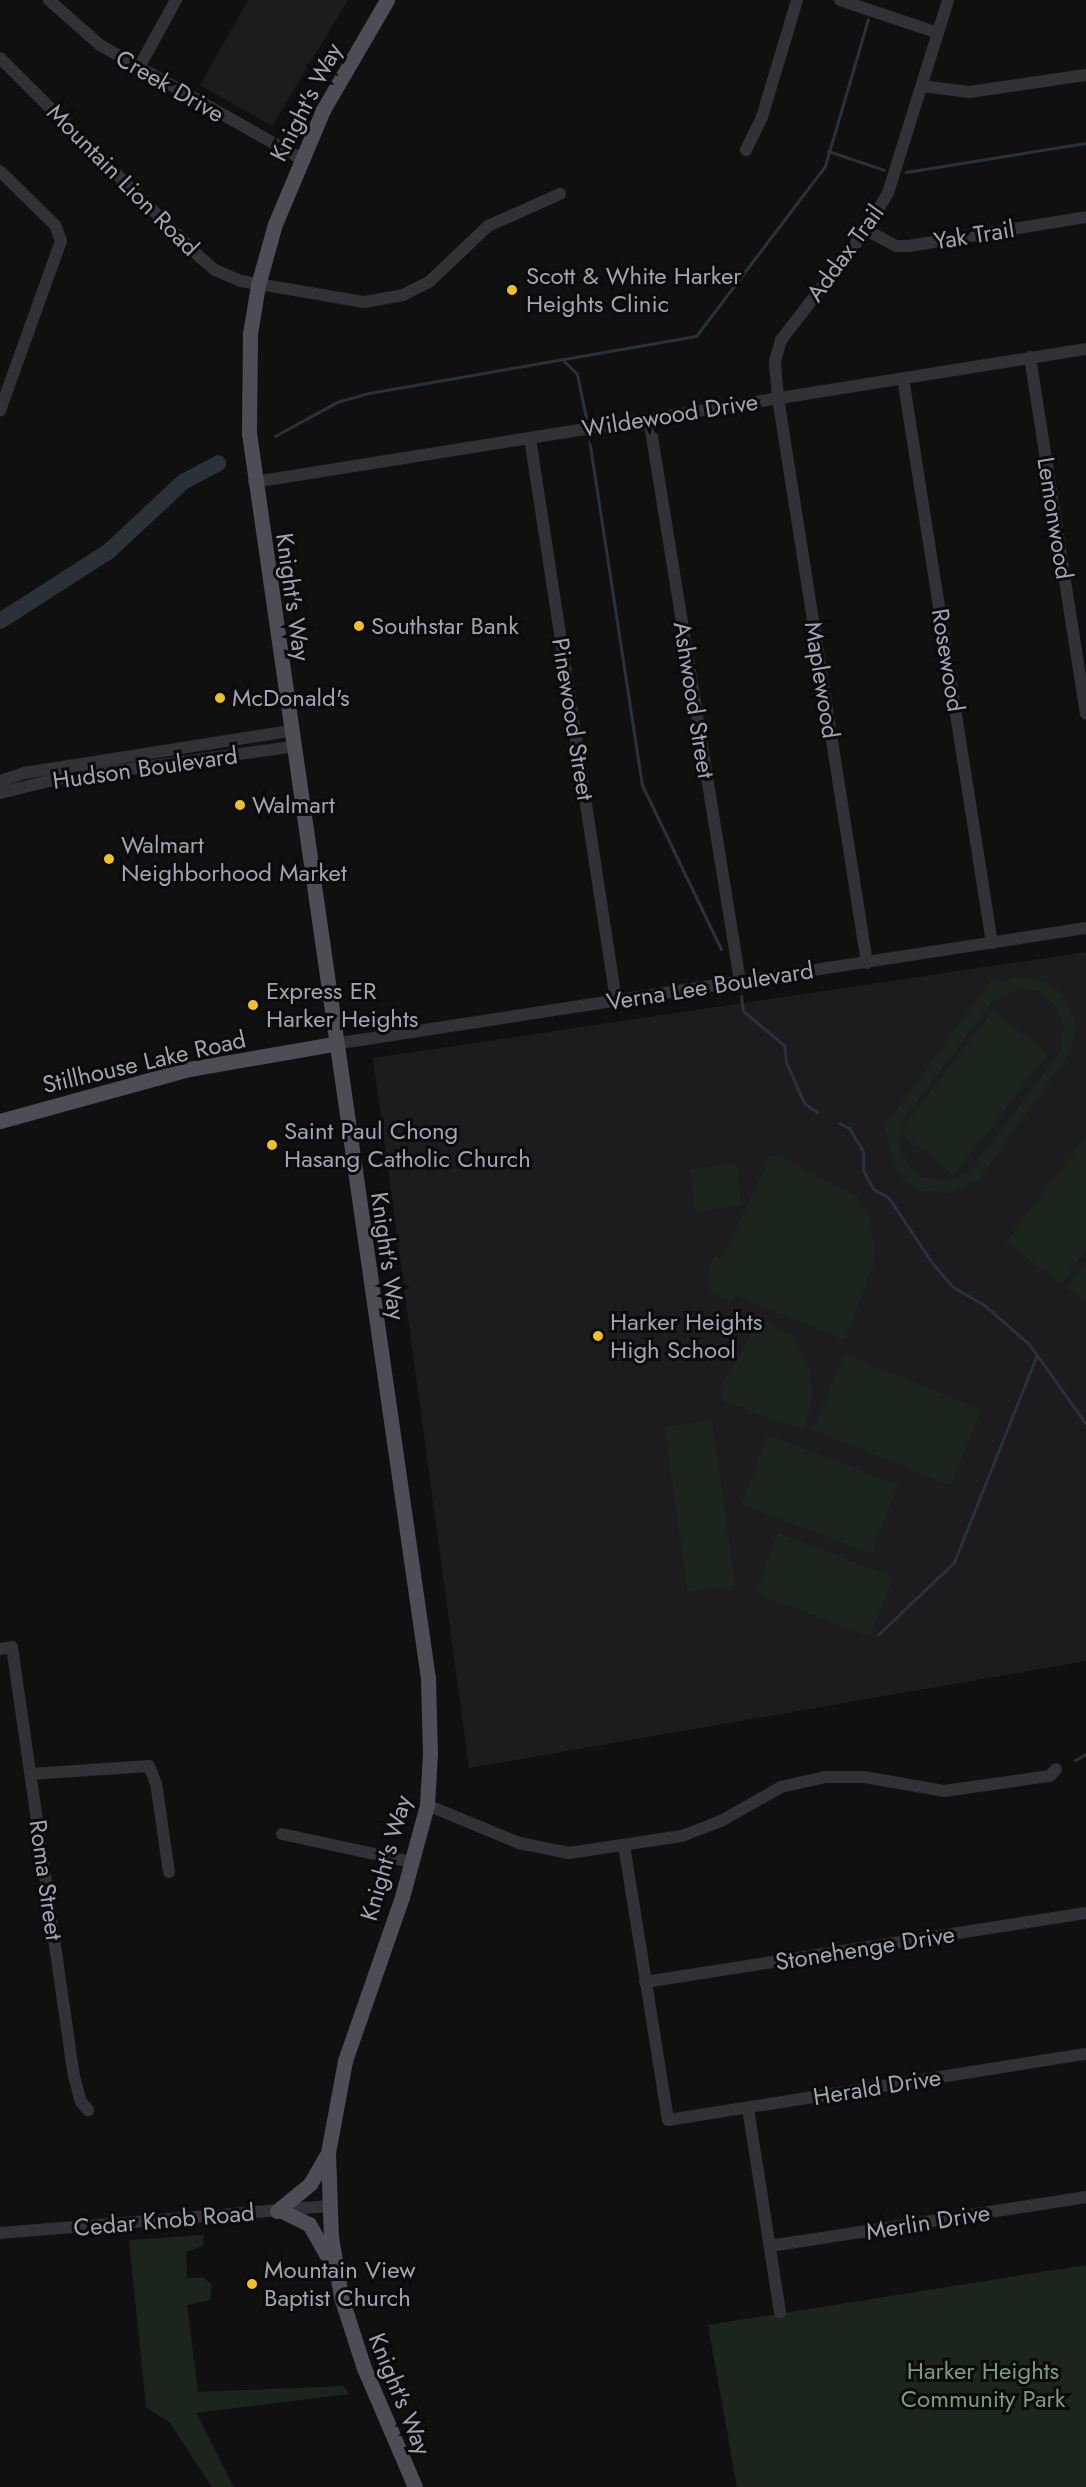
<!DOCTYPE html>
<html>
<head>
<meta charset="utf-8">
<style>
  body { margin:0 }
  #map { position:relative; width:1086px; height:2487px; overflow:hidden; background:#101011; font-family:Jost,sans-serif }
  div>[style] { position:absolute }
  .built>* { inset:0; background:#1c1c1e }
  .green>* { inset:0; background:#1c241e; transform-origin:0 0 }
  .stream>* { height:3px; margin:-1.5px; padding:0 1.5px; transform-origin:1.5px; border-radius:1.5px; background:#2a3139 }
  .river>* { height:16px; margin:-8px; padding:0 8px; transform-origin:8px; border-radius:8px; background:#2a3139 }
  .minor>* { height:12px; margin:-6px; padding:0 6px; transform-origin:6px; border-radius:6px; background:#313136 }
  .major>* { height:15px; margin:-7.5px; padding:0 7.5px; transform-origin:7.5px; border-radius:7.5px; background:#4d4e55 }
  .dots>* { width:16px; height:16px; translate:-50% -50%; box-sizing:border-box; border:3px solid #0b0b0c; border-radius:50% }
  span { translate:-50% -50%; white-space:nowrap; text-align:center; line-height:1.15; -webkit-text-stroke:6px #0b0b0c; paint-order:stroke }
  .street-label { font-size:24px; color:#a1a5b2 }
  .poi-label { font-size:24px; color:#a1a5b2 }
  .left { translate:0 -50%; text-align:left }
  .park-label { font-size:24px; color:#789d7d }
</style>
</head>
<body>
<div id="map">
  <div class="built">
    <div style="clip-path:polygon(248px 0,348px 0,272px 126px,200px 85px)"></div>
    <div style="clip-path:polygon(1086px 952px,1086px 1661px,469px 1768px,373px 1058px)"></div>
  </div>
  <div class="green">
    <div style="clip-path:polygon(evenodd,1016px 977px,1036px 978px,1063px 994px,1076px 1025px,1072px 1050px,979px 1179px,952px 1193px,920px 1191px,906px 1182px,896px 1169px,885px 1126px,993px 978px,999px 982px,1016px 977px,1017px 989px,1038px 991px,1055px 1004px,1064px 1026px,1060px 1052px,969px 1172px,948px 1181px,922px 1177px,911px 1168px,901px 1151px,899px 1138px,904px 1119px,991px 1003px,1017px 989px)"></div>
    <div style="left:993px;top:1011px;width:70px;height:153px;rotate:38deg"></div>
    <div style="clip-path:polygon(1086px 1136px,1086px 1250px,1061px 1284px,1006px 1242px)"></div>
    <div style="clip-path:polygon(777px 1155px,856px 1196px,871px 1221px,875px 1261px,845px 1340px,735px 1295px,732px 1302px,712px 1293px,706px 1277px,715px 1256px,722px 1259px,770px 1156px)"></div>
    <div style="left:736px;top:1163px;width:43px;height:47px;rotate:82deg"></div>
    <div style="clip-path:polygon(1086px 1262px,1086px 1302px,1067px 1288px)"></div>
    <div style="clip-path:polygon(761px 1316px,792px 1337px,809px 1368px,813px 1397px,803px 1430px,723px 1401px,720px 1389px)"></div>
    <div style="left:844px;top:1354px;width:148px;height:82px;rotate:22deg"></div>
    <div style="left:712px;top:1420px;width:167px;height:48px;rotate:82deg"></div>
    <div style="left:768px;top:1435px;width:139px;height:74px;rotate:21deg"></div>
    <div style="left:778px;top:1533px;width:123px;height:64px;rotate:21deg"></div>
    <div style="clip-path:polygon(204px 2235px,203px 2246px,186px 2252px,187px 2278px,203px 2277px,212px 2285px,210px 2300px,187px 2305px,198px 2392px,344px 2386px,349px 2394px,196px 2413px,234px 2487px,212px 2487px,170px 2423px,146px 2407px,129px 2240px)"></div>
    <div style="clip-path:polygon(1086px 2265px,1086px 2487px,737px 2487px,708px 2325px)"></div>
  </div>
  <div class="stream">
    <div style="left:828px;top:151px;width:59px;rotate:18.7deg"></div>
    <div style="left:906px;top:172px;width:182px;rotate:-9.2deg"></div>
    <div style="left:564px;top:361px;width:18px;rotate:45deg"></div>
    <div style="left:577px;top:374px;width:45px;rotate:78.4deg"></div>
    <div style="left:275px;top:436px;width:71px;rotate:-28.7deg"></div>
    <div style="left:337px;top:402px;width:33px;rotate:-16deg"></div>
    <div style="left:369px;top:393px;width:332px;rotate:-9.9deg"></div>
    <div style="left:696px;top:336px;width:213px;rotate:-52.8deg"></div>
    <div style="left:825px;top:166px;width:153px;rotate:-73.7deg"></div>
    <div style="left:589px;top:439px;width:350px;rotate:81.3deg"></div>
    <div style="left:642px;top:785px;width:182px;rotate:64.3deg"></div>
    <div style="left:741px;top:996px;width:15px;rotate:82deg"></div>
    <div style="left:743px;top:1011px;width:53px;rotate:39.7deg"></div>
    <div style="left:784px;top:1045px;width:17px;rotate:83deg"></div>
    <div style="left:786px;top:1062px;width:45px;rotate:66.3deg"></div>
    <div style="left:804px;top:1103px;width:16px;rotate:35deg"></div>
    <div style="left:839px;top:1123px;width:11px;rotate:27deg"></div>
    <div style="left:849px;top:1128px;width:27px;rotate:59deg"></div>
    <div style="left:863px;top:1151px;width:19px;rotate:90deg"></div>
    <div style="left:863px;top:1170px;width:21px;rotate:62deg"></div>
    <div style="left:873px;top:1189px;width:18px;rotate:29deg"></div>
    <div style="left:889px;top:1198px;width:79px;rotate:56.3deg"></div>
    <div style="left:933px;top:1264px;width:30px;rotate:49deg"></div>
    <div style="left:953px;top:1287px;width:34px;rotate:30deg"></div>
    <div style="left:983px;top:1304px;width:61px;rotate:41deg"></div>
    <div style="left:1029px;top:1344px;width:98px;rotate:54.5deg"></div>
    <div style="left:879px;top:1634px;width:104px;rotate:-43.8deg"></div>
    <div style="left:954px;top:1562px;width:223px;rotate:-68.2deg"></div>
    <div style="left:1075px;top:1760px;width:13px;rotate:-29deg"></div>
  </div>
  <div class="river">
    <div style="left:0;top:621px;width:128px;rotate:-32.6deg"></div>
    <div style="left:108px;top:552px;width:103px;rotate:-43deg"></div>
    <div style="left:183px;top:482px;width:40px;rotate:-28deg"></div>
  </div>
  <div class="minor">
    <div style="left:49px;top:0;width:68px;rotate:41.4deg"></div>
    <div style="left:100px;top:45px;width:230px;rotate:29.5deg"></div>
    <div style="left:840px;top:0;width:103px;rotate:18.6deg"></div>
    <div style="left:0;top:58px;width:284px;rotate:44.9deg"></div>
    <div style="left:201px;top:258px;width:18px;rotate:41deg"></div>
    <div style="left:215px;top:270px;width:28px;rotate:23deg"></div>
    <div style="left:241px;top:281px;width:125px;rotate:9.7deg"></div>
    <div style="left:364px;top:302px;width:40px;rotate:-10deg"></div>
    <div style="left:403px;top:295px;width:29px;rotate:-27deg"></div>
    <div style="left:429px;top:282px;width:81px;rotate:-43.5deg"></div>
    <div style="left:488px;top:226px;width:79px;rotate:-24deg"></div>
    <div style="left:138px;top:69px;width:79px;rotate:-61.2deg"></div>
    <div style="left:922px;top:86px;width:47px;rotate:7.3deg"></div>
    <div style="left:969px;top:92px;width:118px;rotate:-8.3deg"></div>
    <div style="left:746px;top:150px;width:37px;rotate:-64deg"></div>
    <div style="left:762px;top:117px;width:122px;rotate:-73.3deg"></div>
    <div style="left:0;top:171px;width:77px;rotate:44.5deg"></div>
    <div style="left:55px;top:225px;width:17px;rotate:69deg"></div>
    <div style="left:61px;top:241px;width:180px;rotate:109.8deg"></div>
    <div style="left:866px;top:230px;width:34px;rotate:28deg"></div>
    <div style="left:896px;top:246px;width:13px"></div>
    <div style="left:909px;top:246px;width:179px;rotate:-9.3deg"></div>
    <div style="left:1030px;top:357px;width:361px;rotate:81.1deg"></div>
    <div style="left:903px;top:378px;width:572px;rotate:81.05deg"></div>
    <div style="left:649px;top:418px;width:570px;rotate:80.82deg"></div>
    <div style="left:530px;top:438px;width:569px;rotate:81.3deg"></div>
    <div style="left:254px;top:482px;width:843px;rotate:-9.08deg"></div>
    <div style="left:0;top:781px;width:25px;rotate:-18deg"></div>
    <div style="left:24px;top:773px;width:269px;rotate:-9deg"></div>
    <div style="left:0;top:793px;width:59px;rotate:-13.8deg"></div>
    <div style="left:57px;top:779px;width:237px;rotate:-7.8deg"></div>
    <div style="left:867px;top:963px;width:572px;rotate:-98.95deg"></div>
    <div style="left:778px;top:398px;width:37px;rotate:-95deg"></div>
    <div style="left:775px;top:361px;width:22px;rotate:-74deg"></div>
    <div style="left:781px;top:340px;width:139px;rotate:-52.3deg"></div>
    <div style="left:866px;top:230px;width:43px;rotate:-59.3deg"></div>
    <div style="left:888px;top:193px;width:202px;rotate:-72.7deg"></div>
    <div style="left:334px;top:1044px;width:761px;rotate:-8.77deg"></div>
    <div style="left:0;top:1649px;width:12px;rotate:-9deg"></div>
    <div style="left:12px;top:1647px;width:433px;rotate:81.8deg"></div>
    <div style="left:74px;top:2076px;width:27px;rotate:75deg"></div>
    <div style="left:81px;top:2102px;width:11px;rotate:49deg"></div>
    <div style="left:31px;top:1774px;width:118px;rotate:-3.9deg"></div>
    <div style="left:149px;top:1766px;width:18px;rotate:68deg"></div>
    <div style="left:156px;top:1783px;width:90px;rotate:81.7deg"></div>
    <div style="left:427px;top:1805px;width:100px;rotate:22.4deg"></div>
    <div style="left:519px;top:1843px;width:51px;rotate:11.3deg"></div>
    <div style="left:569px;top:1853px;width:114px;rotate:-8.6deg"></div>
    <div style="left:682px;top:1836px;width:42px;rotate:-21deg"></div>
    <div style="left:721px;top:1821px;width:69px;rotate:-29.5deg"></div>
    <div style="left:781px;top:1787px;width:45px;rotate:-12.8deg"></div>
    <div style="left:825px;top:1777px;width:39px"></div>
    <div style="left:864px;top:1777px;width:81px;rotate:9.9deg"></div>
    <div style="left:944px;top:1791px;width:107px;rotate:-8.1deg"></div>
    <div style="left:1050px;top:1776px;width:9px;rotate:-49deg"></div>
    <div style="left:282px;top:1834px;width:133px;rotate:12.2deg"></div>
    <div style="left:624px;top:1845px;width:278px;rotate:80.9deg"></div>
    <div style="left:668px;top:2120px;width:423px;rotate:-9deg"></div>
    <div style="left:645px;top:1982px;width:446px;rotate:-8.9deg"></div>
    <div style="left:748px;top:2108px;width:207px;rotate:81.1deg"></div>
    <div style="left:0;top:2233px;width:330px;rotate:-4.7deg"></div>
    <div style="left:770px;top:2246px;width:320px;rotate:-8.8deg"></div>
  </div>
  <div class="major">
    <div style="left:387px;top:0;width:127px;rotate:120.2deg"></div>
    <div style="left:323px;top:110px;width:124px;rotate:112.8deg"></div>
    <div style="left:275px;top:224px;width:63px;rotate:105.6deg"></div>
    <div style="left:258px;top:285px;width:50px;rotate:99.3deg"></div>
    <div style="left:250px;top:334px;width:99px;rotate:90.6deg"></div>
    <div style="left:249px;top:433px;width:1258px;rotate:81.82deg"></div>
    <div style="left:428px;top:1678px;width:75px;rotate:88.5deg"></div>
    <div style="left:430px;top:1753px;width:52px;rotate:93.3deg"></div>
    <div style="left:427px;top:1805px;width:95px;rotate:105.2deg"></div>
    <div style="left:402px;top:1897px;width:174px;rotate:109.2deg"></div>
    <div style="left:345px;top:2061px;width:94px;rotate:100.5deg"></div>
    <div style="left:328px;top:2153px;width:84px;rotate:88deg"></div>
    <div style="left:331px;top:2237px;width:61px;rotate:80.5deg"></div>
    <div style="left:341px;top:2297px;width:75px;rotate:72.1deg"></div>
    <div style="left:364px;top:2368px;width:129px;rotate:66.8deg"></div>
    <div style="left:0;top:1121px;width:196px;rotate:-15.4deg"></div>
    <div style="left:189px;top:1069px;width:147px;rotate:-9.8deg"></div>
    <div style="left:277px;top:2211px;width:43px;rotate:-39.3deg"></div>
    <div style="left:310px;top:2184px;width:32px;rotate:-60deg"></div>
    <div style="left:282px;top:2211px;width:30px;rotate:26deg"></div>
    <div style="left:309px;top:2224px;width:43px;rotate:60.4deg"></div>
  </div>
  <div class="dots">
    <div style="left:512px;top:290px;background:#f1c028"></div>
    <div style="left:359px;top:626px;background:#f1c028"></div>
    <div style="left:220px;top:698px;background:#f1c028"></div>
    <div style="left:240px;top:805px;background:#f1c028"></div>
    <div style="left:109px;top:859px;background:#f1c028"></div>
    <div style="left:253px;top:1005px;background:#f1c028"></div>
    <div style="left:272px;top:1145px;background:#f1c028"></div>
    <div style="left:598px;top:1336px;background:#f1c028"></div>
    <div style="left:252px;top:2284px;background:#f1c028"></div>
  </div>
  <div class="street-label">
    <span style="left:170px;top:86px;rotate:30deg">Creek Drive</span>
    <span style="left:306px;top:102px;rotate:-63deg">Knight's Way</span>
    <span style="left:123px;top:180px;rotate:45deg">Mountain Lion Road</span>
    <span style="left:974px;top:235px;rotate:-9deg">Yak Trail</span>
    <span style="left:845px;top:253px;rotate:-54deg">Addax Trail</span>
    <span style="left:670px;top:415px;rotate:-9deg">Wildewood Drive</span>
    <span style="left:1055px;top:518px;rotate:81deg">Lemonwood</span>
    <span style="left:293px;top:597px;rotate:82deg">Knight's Way</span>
    <span style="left:948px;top:660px;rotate:81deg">Rosewood</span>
    <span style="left:822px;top:680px;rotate:81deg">Maplewood</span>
    <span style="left:694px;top:700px;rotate:81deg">Ashwood Street</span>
    <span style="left:573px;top:719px;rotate:81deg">Pinewood Street</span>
    <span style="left:145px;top:768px;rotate:-8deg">Hudson Boulevard</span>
    <span style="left:710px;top:986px;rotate:-9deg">Verna Lee Boulevard</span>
    <span style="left:144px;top:1062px;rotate:-13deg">Stillhouse Lake Road</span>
    <span style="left:388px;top:1256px;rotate:82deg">Knight's Way</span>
    <span style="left:386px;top:1858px;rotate:-74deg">Knight's Way</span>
    <span style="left:46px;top:1880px;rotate:82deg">Roma Street</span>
    <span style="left:865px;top:1948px;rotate:-9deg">Stonehenge Drive</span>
    <span style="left:877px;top:2087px;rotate:-9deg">Herald Drive</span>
    <span style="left:164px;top:2220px;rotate:-5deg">Cedar Knob Road</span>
    <span style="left:928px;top:2222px;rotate:-9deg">Merlin Drive</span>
    <span style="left:400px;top:2394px;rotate:68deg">Knight's Way</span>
  </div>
  <div class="poi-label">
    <span class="left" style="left:526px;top:290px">Scott &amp; White Harker<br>Heights Clinic</span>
    <span class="left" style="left:371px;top:626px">Southstar Bank</span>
    <span class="left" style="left:232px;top:698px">McDonald's</span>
    <span class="left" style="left:252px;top:805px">Walmart</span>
    <span class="left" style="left:121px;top:859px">Walmart<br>Neighborhood Market</span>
    <span class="left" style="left:266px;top:1005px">Express ER<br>Harker Heights</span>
    <span class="left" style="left:284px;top:1145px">Saint Paul Chong<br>Hasang Catholic Church</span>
    <span class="left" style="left:610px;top:1336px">Harker Heights<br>High School</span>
    <span class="left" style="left:264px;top:2284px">Mountain View<br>Baptist Church</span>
  </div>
  <div class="park-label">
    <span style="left:983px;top:2385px">Harker Heights<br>Community Park</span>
  </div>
</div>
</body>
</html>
